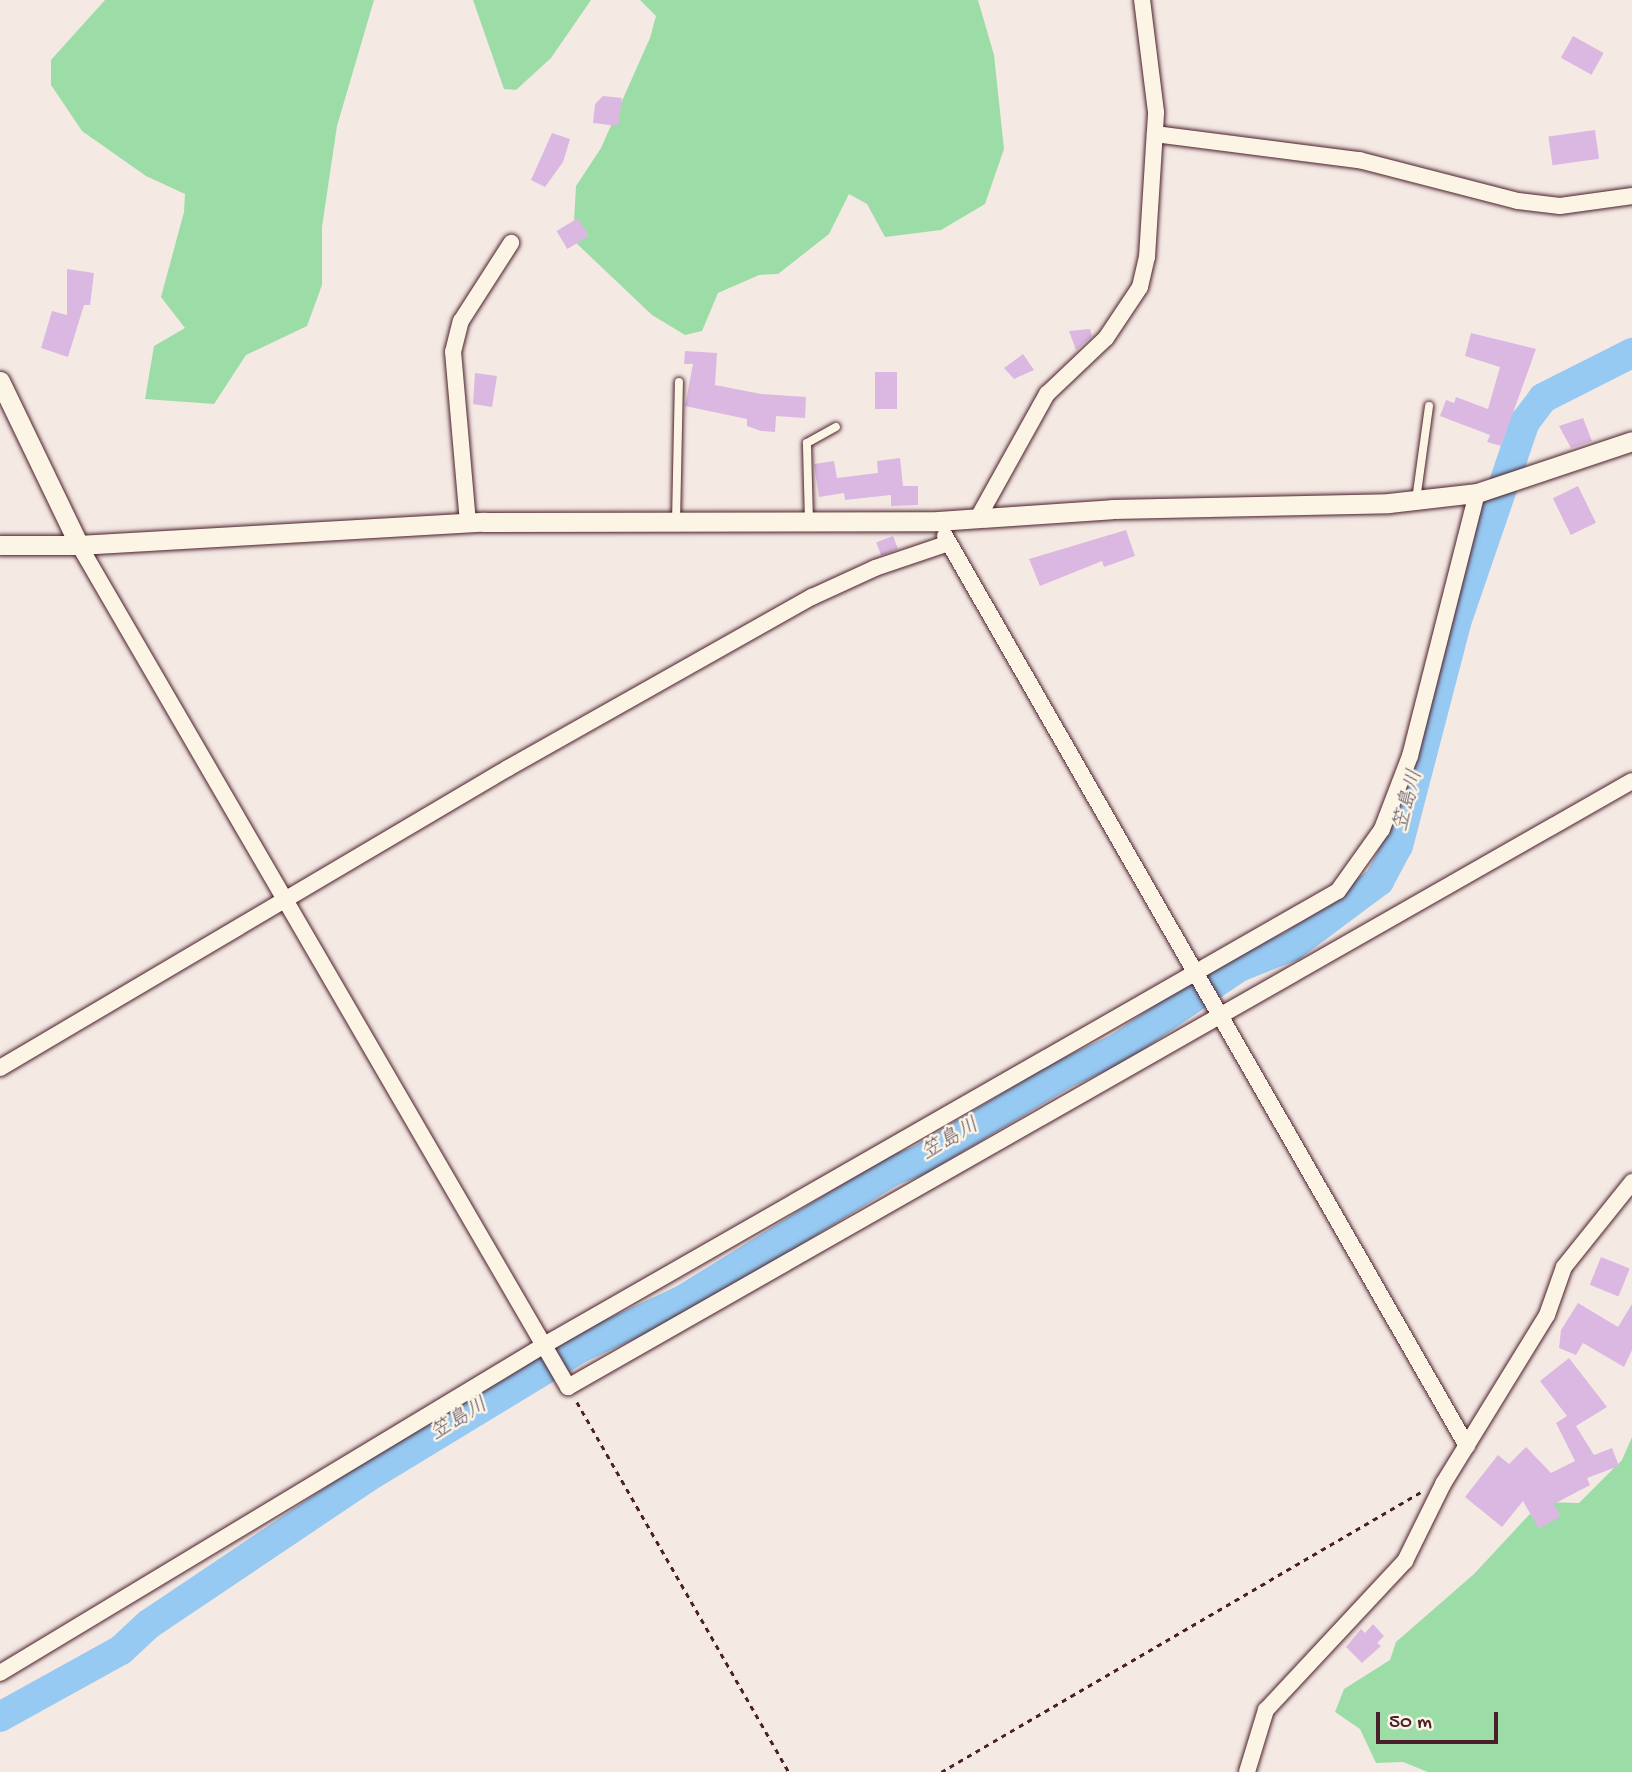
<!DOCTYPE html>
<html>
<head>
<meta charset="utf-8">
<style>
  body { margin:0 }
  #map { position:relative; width:1632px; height:1772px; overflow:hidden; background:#f5e9e4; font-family:"Gochi Hand","Klee One",sans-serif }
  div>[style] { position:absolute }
  .green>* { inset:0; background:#9cdda7 }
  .river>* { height:30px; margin:-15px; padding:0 15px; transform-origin:15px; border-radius:15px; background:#96caf3 }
  .building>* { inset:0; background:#dbb8e2; transform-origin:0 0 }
  .path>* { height:2.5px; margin-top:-1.25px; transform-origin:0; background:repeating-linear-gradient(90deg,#4a1f2b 0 5px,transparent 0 10px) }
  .roads { filter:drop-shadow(0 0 2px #4a1f2b) drop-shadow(0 0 2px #4a1f2b) }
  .service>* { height:8px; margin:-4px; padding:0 4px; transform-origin:4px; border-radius:4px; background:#fcf5e5 }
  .minor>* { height:16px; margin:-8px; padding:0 8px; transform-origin:8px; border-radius:8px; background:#fcf5e5 }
  .tertiary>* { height:19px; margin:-9.5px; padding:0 9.5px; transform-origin:9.5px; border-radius:9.5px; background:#fcf5e5 }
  span { translate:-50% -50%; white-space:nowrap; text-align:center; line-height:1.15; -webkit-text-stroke:5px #fcf5e5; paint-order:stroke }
  .water-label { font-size:21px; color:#615267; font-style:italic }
  .scale { position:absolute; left:1376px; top:1712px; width:122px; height:32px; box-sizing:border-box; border:4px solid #4a1f2b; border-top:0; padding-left:9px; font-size:21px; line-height:24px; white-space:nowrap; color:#4a1f2b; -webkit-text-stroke:5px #fcf5e5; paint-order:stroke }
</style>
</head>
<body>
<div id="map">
  <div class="green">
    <div style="clip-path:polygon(105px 0,374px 0,337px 126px,322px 227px,322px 285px,307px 326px,246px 355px,214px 404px,145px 399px,154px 346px,185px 328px,161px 297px,184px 212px,185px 194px,146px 176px,82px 131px,51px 85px,51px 60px)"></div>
    <div style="clip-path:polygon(473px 0,591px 0,551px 58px,516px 90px,504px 89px)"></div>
    <div style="clip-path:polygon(640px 0,978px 0,994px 55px,1004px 149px,985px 204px,941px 230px,885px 237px,867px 204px,849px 194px,829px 234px,778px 274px,759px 275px,718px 293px,702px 331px,685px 335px,652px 315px,573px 240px,576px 186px,601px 148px,650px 38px,656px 16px)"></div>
    <div style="clip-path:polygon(1632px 1437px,1632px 1772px,1428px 1772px,1403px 1762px,1376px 1763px,1360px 1729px,1335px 1712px,1344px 1689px,1390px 1660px,1396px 1642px,1474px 1574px,1541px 1502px,1579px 1503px,1622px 1460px)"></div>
  </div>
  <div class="river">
    <div style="left:0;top:1717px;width:138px;rotate:-29deg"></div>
    <div style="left:121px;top:1650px;width:38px;rotate:-43deg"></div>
    <div style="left:149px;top:1624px;width:262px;rotate:-33.9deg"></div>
    <div style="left:366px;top:1478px;width:250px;rotate:-31.3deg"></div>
    <div style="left:580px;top:1348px;width:114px;rotate:-25deg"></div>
    <div style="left:683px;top:1300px;width:246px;rotate:-31.7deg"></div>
    <div style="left:892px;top:1171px;width:30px;rotate:-21deg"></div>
    <div style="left:920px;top:1160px;width:165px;rotate:-30.9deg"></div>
    <div style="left:1062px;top:1075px;width:61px;rotate:-25.3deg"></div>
    <div style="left:1117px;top:1049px;width:147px;rotate:-33.9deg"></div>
    <div style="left:1239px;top:967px;width:57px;rotate:-21.6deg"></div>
    <div style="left:1292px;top:946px;width:109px;rotate:-36.8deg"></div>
    <div style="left:1379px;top:881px;width:40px;rotate:-62deg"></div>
    <div style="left:1398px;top:846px;width:230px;rotate:-75.4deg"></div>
    <div style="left:1456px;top:623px;width:213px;rotate:-71.1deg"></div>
    <div style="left:1525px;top:422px;width:30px;rotate:-53deg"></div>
    <div style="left:1543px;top:398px;width:100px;rotate:-26.8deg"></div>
  </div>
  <div class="building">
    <div style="left:1573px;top:36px;width:35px;height:25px;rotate:29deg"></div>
    <div style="clip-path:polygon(603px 96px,622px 98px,618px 126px,593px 123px,595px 104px)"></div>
    <div style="left:1595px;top:130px;width:29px;height:47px;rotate:82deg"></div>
    <div style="clip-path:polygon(552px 133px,570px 139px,563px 162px,545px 187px,531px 180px)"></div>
    <div style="left:578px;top:218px;width:21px;height:25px;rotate:59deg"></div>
    <div style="clip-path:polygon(67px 269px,94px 273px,90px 305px,84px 305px,68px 357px,41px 348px,52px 311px,67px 315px)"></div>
    <div style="clip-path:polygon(1090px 329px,1092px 336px,1076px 350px,1069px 331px)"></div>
    <div style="clip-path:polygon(1471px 333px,1536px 349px,1501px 446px,1487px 442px,1490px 435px,1440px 416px,1446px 400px,1454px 403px,1456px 397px,1488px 409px,1500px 367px,1465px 356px)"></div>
    <div style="clip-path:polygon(685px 351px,717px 353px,715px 385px,761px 394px,806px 397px,805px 418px,776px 416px,775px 432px,761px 431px,747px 426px,747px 419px,685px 406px,693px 364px,684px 364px)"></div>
    <div style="clip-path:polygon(1023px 354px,1034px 370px,1014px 379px,1004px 368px)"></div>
    <div style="left:875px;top:372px;width:22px;height:37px"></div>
    <div style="clip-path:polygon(475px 373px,497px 376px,492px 407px,473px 404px)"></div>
    <div style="clip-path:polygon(1583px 418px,1592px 441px,1571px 448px,1559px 426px)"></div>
    <div style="clip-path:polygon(900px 458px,903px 486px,918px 486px,918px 505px,891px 506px,891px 495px,845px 500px,844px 493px,819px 497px,814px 464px,834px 461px,837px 478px,878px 473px,877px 461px)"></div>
    <div style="left:1578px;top:486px;width:41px;height:28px;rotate:64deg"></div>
    <div style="clip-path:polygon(1126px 530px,1135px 556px,1104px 567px,1102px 561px,1040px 586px,1029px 559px)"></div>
    <div style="left:893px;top:536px;width:14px;height:18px;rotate:69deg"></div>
    <div style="left:1601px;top:1257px;width:31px;height:30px;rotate:22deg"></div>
    <div style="clip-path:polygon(1578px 1303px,1618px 1327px,1632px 1304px,1632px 1350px,1624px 1367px,1583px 1343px,1576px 1355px,1559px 1348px,1561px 1330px)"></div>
    <div style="clip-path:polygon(1569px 1358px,1607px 1407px,1576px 1426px,1594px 1455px,1612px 1448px,1619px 1466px,1587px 1478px,1590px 1485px,1554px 1504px,1561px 1516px,1539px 1529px,1523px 1501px,1502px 1527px,1465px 1497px,1498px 1455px,1509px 1464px,1526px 1447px,1551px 1473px,1575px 1461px,1556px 1423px,1567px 1416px,1540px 1381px)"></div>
    <div style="clip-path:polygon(1373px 1624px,1384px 1636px,1377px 1643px,1381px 1646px,1362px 1663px,1346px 1647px,1361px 1629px,1365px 1633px)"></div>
  </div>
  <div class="path">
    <div style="left:577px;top:1402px;width:426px;rotate:60.2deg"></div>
    <div style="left:941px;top:1772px;width:556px;rotate:-30.26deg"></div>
  </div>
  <div class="roads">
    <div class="service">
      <div style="left:1416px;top:500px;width:95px;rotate:-82.1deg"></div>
      <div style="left:676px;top:522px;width:140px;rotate:-88.8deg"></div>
      <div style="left:809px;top:522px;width:79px;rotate:-91.5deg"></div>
      <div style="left:807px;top:443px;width:33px;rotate:-29deg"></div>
    </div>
    <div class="minor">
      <div style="left:1155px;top:134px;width:206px;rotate:7.3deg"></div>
      <div style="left:1359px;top:160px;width:164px;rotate:14.5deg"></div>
      <div style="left:1518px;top:201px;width:42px;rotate:6.8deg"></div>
      <div style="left:1560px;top:206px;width:73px;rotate:-7.9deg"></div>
      <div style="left:979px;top:516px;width:140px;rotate:-60.9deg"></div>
      <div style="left:1047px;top:394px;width:81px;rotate:-43.5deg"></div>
      <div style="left:1106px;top:338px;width:61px;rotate:-56.3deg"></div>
      <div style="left:1140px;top:287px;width:31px;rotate:-77deg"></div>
      <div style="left:1147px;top:257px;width:145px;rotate:-86.4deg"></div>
      <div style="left:1156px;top:112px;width:113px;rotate:-97.1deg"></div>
      <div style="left:468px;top:523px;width:172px;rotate:-95deg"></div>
      <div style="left:453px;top:352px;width:32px;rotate:-76deg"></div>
      <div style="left:461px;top:321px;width:93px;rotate:-57.3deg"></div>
      <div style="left:945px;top:536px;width:1049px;rotate:60.16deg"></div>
      <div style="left:79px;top:545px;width:974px;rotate:59.85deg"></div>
      <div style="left:568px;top:1387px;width:1224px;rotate:-29.66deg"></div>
      <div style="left:0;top:1068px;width:590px;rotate:-30.56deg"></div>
      <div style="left:508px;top:768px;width:349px;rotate:-29.4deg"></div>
      <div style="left:812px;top:597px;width:69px;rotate:-24.7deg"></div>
      <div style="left:875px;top:568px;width:78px;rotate:-18.7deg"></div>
      <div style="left:0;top:1673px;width:637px;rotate:-31.07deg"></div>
      <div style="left:546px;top:1344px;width:912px;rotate:-29.77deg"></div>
      <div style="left:1338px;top:891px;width:76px;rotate:-54.6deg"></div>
      <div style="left:1382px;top:829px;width:78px;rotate:-69deg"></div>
      <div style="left:1410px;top:756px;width:271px;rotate:-75.7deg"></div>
      <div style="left:1247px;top:1772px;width:65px;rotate:-73deg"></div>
      <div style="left:1266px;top:1710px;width:204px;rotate:-47deg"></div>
      <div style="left:1405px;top:1561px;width:86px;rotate:-63.7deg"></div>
      <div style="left:1443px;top:1484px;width:198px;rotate:-58.4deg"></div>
      <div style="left:1547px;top:1315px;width:51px;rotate:-70.5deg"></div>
      <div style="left:1564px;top:1267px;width:109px;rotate:-51.3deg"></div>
    </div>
    <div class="tertiary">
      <div style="left:0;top:381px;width:182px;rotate:64.3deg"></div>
      <div style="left:0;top:545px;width:79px"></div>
      <div style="left:79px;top:545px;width:405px;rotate:-3.3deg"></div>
      <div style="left:483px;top:522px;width:455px;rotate:-0.1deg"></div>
      <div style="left:938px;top:521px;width:174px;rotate:-3.9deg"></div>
      <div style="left:1112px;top:509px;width:277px;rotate:-1.2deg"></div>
      <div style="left:1389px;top:503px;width:89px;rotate:-6.5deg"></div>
      <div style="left:1477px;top:493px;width:163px;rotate:-18.5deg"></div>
    </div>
  </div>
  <div class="water-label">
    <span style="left:1410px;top:801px;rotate:-75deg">笠島川</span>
    <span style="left:951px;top:1141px;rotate:-30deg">笠島川</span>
    <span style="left:460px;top:1421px;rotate:-31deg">笠島川</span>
  </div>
  <div class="scale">50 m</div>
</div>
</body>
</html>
